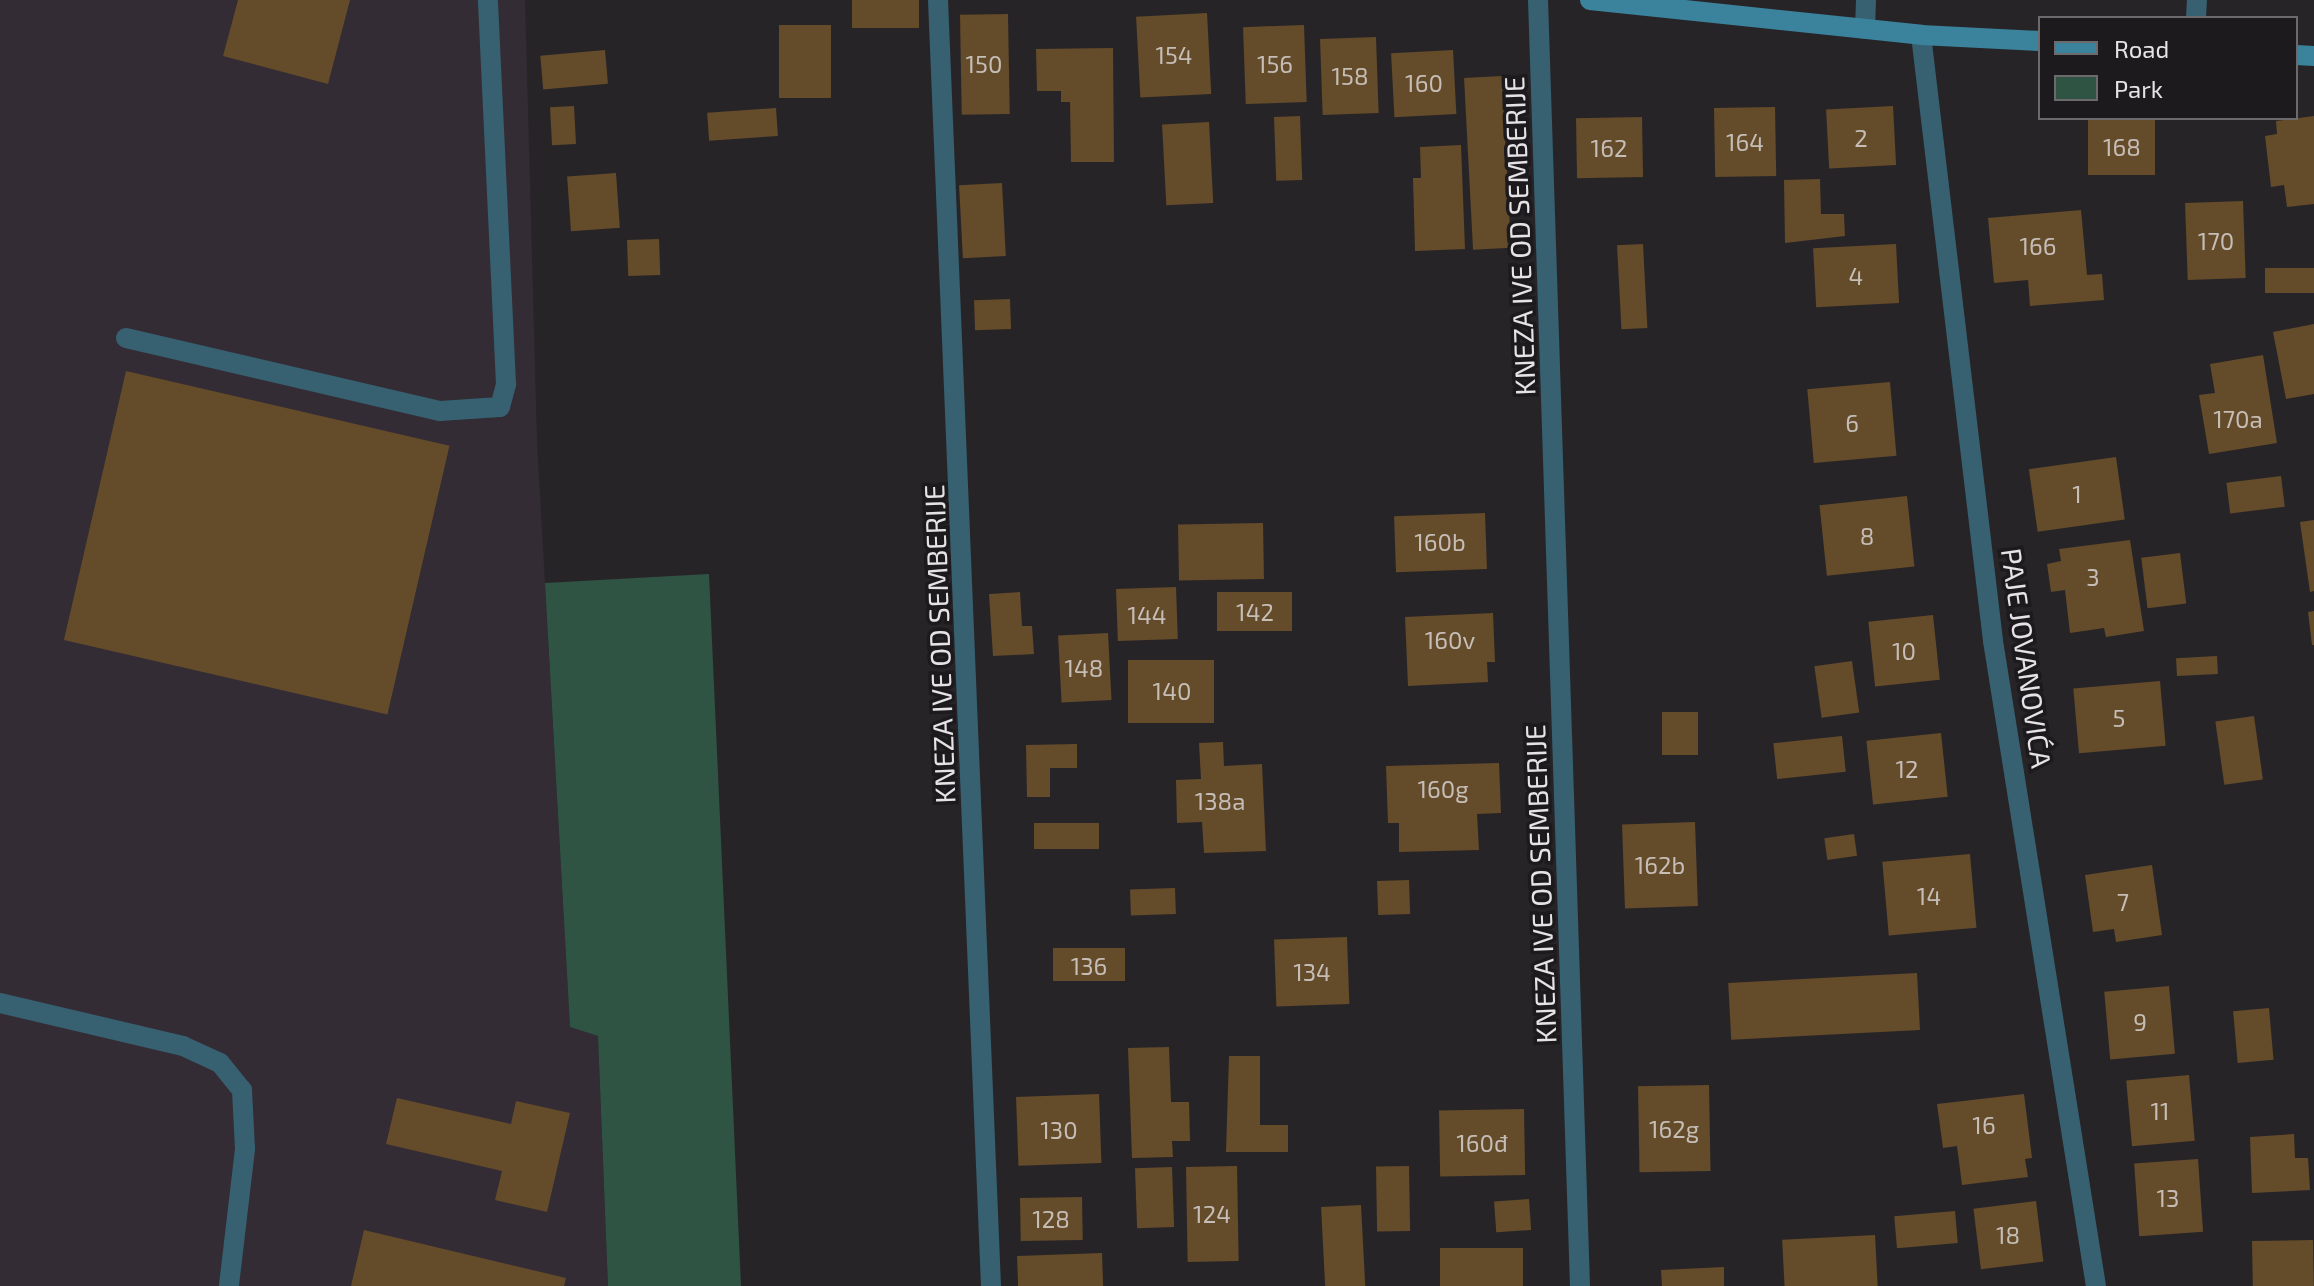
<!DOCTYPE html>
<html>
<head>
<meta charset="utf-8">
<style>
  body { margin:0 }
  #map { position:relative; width:2314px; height:1286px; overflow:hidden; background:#272428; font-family:"Exo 2",sans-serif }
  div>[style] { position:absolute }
  .built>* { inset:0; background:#332c35 }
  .green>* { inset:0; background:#305444 }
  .building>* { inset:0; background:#644b2a; transform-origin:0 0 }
  .lane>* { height:20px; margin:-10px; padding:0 10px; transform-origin:10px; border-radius:10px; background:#376171 }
  .street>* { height:20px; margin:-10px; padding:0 10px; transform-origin:10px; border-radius:10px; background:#376171 }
  .secondary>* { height:20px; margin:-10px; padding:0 10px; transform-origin:10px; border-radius:10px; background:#3b839c }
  span { translate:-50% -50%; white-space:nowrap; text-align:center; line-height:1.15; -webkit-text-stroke:7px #1d1a1e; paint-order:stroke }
  .number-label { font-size:24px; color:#c5bdb6 }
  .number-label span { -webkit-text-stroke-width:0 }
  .street-label { font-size:28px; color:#e5e3e5 }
  .legend { position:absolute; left:2038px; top:16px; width:260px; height:104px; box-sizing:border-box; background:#1d1a1e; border:2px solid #6d6a6e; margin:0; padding:10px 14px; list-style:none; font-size:24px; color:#e5e3e5 }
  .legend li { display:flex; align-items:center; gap:16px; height:40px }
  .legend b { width:40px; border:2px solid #6d6a6e }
</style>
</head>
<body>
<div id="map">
  <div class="built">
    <div style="clip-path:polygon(0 0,525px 0,537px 442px,570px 1027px,598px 1036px,608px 1286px,0 1286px)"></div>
  </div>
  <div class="green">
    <div style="clip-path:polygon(709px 574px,741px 1286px,608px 1286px,598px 1036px,570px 1027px,545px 583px)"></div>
  </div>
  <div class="building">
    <div style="clip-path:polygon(238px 0,350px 0,328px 84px,223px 56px)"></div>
    <div style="left:852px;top:0;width:67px;height:28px"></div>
    <div style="left:1207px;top:13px;width:81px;height:71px;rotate:87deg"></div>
    <div style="left:1008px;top:14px;width:100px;height:48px;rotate:89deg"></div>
    <div style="left:779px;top:25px;width:52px;height:73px"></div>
    <div style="left:1304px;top:25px;width:77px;height:61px;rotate:88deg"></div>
    <div style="left:1376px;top:37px;width:76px;height:56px;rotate:88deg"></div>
    <div style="clip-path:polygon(1113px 48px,1114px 162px,1071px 162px,1070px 102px,1061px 102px,1061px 91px,1037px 91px,1036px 49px)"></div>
    <div style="left:605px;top:50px;width:34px;height:65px;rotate:85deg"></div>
    <div style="left:1453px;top:50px;width:64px;height:62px;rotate:87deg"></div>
    <div style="left:1502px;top:76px;width:172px;height:38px;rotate:87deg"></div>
    <div style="left:574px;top:106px;width:38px;height:24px;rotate:87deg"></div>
    <div style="left:1893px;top:106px;width:59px;height:67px;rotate:87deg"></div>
    <div style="left:1775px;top:107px;width:69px;height:61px;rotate:89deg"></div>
    <div style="left:776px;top:108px;width:28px;height:69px;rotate:86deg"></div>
    <div style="left:1300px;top:116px;width:64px;height:26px;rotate:88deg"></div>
    <div style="clip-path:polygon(2314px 116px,2314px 204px,2287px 207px,2284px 185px,2271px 187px,2265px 136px,2277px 134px,2276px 121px)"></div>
    <div style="left:1642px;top:117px;width:60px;height:66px;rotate:89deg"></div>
    <div style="left:2088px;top:118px;width:67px;height:57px"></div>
    <div style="left:1209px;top:122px;width:81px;height:47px;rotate:87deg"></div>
    <div style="clip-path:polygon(1461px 145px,1465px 249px,1415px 251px,1413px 178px,1421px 178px,1420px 147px)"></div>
    <div style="left:616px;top:173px;width:55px;height:49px;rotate:86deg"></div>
    <div style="clip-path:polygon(1820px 179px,1821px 214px,1844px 214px,1845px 236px,1785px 243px,1784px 180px)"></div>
    <div style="left:1002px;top:183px;width:73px;height:43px;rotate:87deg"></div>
    <div style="left:2243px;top:201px;width:77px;height:58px;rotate:88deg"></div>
    <div style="clip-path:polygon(2081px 210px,2087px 275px,2102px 274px,2104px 300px,2030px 306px,2028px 280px,1994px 283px,1988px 218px)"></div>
    <div style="left:659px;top:239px;width:36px;height:32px;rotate:88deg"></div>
    <div style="left:1643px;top:244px;width:84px;height:26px;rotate:87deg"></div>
    <div style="left:1896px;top:244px;width:59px;height:83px;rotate:87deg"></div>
    <div style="left:2314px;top:268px;width:25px;height:49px;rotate:90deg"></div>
    <div style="left:1010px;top:299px;width:30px;height:36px;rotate:88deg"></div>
    <div style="clip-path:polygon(2314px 324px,2314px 394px,2286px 399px,2273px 332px)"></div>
    <div style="clip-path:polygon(2263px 355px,2277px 443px,2209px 454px,2199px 395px,2215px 393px,2210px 364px)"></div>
    <div style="left:126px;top:371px;width:332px;height:276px;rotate:13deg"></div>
    <div style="left:1890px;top:382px;width:74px;height:83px;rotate:85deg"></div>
    <div style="left:2116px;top:457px;width:63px;height:88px;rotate:82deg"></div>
    <div style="left:2281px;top:476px;width:31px;height:55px;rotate:83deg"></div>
    <div style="left:1907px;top:496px;width:71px;height:88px;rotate:84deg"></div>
    <div style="left:1485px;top:513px;width:56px;height:91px;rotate:88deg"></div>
    <div style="clip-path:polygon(2314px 520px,2314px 591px,2310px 592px,2300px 522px)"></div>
    <div style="left:1263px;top:523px;width:56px;height:85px;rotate:89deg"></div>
    <div style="clip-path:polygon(2130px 540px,2144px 631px,2106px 637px,2104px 628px,2070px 633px,2065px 590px,2051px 592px,2047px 564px,2061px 561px,2059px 549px)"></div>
    <div style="left:2180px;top:553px;width:51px;height:39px;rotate:83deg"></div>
    <div style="left:1176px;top:587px;width:52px;height:60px;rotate:88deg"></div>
    <div style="clip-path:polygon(1020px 592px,1022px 626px,1032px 626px,1034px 654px,993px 656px,989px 594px)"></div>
    <div style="left:1292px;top:592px;width:39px;height:75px;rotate:90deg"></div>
    <div style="clip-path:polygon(2314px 611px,2314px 645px,2312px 645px,2308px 612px)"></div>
    <div style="clip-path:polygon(1493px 613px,1495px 662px,1487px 662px,1488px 682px,1408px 686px,1405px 617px)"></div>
    <div style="left:1933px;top:615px;width:65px;height:65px;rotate:84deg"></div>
    <div style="left:1108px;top:633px;width:67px;height:50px;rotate:87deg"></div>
    <div style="left:2217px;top:656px;width:18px;height:41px;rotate:87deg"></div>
    <div style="left:1128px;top:660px;width:86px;height:63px"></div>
    <div style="left:1852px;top:661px;width:52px;height:38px;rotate:82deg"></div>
    <div style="left:2160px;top:681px;width:65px;height:87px;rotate:85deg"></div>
    <div style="left:1662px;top:712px;width:36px;height:43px"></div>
    <div style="left:2254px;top:716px;width:64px;height:39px;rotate:82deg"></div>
    <div style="left:1941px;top:733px;width:64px;height:75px;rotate:84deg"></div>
    <div style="left:1842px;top:736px;width:36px;height:69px;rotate:84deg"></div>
    <div style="clip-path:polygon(1223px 742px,1224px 766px,1262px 764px,1266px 851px,1204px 853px,1202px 822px,1177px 823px,1176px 780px,1201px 779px,1199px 743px)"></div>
    <div style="clip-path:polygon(1077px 744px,1077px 768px,1050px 768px,1050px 797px,1027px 797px,1026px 745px)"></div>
    <div style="clip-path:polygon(1499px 763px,1501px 813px,1477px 814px,1479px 850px,1399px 852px,1399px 823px,1388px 823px,1386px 766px)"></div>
    <div style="left:1695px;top:822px;width:84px;height:73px;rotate:88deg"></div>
    <div style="left:1034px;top:823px;width:65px;height:26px"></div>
    <div style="left:1854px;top:834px;width:22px;height:30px;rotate:82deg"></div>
    <div style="left:1970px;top:854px;width:74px;height:88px;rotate:85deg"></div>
    <div style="clip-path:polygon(2152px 865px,2162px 935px,2116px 942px,2114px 929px,2093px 932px,2085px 875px)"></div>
    <div style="left:1409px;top:880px;width:34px;height:32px;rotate:88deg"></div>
    <div style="left:1175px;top:888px;width:26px;height:45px;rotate:88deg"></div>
    <div style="left:1347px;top:937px;width:67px;height:73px;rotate:88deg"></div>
    <div style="left:1125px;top:948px;width:33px;height:72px;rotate:90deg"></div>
    <div style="left:1917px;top:973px;width:57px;height:189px;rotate:87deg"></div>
    <div style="left:2169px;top:986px;width:68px;height:65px;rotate:85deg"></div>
    <div style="left:2269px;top:1008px;width:52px;height:36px;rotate:85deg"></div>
    <div style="clip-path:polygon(1169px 1047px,1171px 1102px,1189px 1102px,1190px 1141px,1172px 1141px,1173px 1157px,1132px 1158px,1128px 1048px)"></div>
    <div style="clip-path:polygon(1229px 1056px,1260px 1056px,1260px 1125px,1288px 1125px,1288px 1152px,1226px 1152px)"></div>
    <div style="left:2189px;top:1075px;width:66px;height:63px;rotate:85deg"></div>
    <div style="left:1709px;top:1085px;width:86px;height:71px;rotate:89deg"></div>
    <div style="left:1099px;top:1094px;width:69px;height:83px;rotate:88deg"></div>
    <div style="clip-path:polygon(2024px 1094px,2032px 1158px,2025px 1159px,2028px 1177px,1962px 1185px,1957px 1146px,1943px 1148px,1937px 1104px)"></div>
    <div style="clip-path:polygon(397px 1098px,511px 1124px,516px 1101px,570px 1113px,547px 1212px,495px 1200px,502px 1171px,386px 1144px)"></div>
    <div style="left:1524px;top:1109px;width:66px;height:85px;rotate:89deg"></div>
    <div style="clip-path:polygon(2294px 1134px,2295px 1158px,2308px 1158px,2310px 1190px,2252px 1193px,2250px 1137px)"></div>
    <div style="left:2198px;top:1159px;width:73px;height:64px;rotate:86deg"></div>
    <div style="left:1237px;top:1166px;width:95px;height:51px;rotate:89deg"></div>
    <div style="left:1409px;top:1166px;width:65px;height:33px;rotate:89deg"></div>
    <div style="left:1172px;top:1167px;width:60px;height:37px;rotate:88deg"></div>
    <div style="left:1082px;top:1197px;width:43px;height:62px;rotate:89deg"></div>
    <div style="left:1529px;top:1199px;width:31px;height:35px;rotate:86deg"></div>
    <div style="left:2036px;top:1201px;width:61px;height:63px;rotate:83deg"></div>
    <div style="left:1361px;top:1205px;width:81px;height:40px;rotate:87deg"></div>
    <div style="left:1955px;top:1211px;width:32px;height:61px;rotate:85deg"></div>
    <div style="clip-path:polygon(364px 1230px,566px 1278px,564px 1286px,351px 1286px)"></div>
    <div style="left:1875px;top:1235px;width:51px;height:93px;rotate:87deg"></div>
    <div style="left:2313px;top:1240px;width:46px;height:61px;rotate:89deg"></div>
    <div style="left:1440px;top:1248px;width:83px;height:38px"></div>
    <div style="left:1102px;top:1253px;width:33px;height:85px;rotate:88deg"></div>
    <div style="clip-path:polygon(1724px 1267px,1724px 1286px,1662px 1286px,1661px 1270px)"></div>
  </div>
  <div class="lane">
    <div style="left:126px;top:338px;width:322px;rotate:13.1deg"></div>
    <div style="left:440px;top:411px;width:60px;rotate:-3.8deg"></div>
    <div style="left:500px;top:407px;width:24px;rotate:-75deg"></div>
    <div style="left:506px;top:384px;width:384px;rotate:-92.7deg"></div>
    <div style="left:0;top:1003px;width:188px;rotate:13.2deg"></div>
    <div style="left:183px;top:1046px;width:41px;rotate:24.7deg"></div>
    <div style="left:220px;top:1063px;width:35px;rotate:51deg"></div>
    <div style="left:242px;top:1090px;width:59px;rotate:87.1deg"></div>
    <div style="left:245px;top:1149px;width:138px;rotate:96.7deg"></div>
  </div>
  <div class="street">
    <div style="left:938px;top:0;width:1287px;rotate:87.64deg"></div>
    <div style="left:1538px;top:0;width:1287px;rotate:88.13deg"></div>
    <div style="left:2196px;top:18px;width:18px;rotate:-87deg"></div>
    <div style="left:1865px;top:29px;width:29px;rotate:-88deg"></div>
    <div style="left:1921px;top:35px;width:610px;rotate:83.22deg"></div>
    <div style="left:1993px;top:641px;width:653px;rotate:80.93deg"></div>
  </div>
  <div class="secondary">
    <div style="left:1590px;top:0;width:333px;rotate:6deg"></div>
    <div style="left:1921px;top:35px;width:119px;rotate:2.9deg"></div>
    <div style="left:2296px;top:55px;width:18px;rotate:3deg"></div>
  </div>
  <div class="number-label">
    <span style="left:1174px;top:55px">154</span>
    <span style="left:984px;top:64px">150</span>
    <span style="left:1275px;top:64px">156</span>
    <span style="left:1350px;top:76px">158</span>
    <span style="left:1424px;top:83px">160</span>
    <span style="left:1861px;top:138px">2</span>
    <span style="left:1745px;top:142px">164</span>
    <span style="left:2122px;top:147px">168</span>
    <span style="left:1609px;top:148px">162</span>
    <span style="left:2216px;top:241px">170</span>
    <span style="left:2038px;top:246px">166</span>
    <span style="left:1856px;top:276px">4</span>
    <span style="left:2238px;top:419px">170a</span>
    <span style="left:1852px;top:423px">6</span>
    <span style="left:2077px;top:494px">1</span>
    <span style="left:1867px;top:536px">8</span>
    <span style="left:1440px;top:542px">160b</span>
    <span style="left:2093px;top:577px">3</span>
    <span style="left:1255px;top:612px">142</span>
    <span style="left:1147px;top:615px">144</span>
    <span style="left:1450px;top:640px">160v</span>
    <span style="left:1904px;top:651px">10</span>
    <span style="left:1084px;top:668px">148</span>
    <span style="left:1172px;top:691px">140</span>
    <span style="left:2119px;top:718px">5</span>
    <span style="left:1907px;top:769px">12</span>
    <span style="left:1443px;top:789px">160g</span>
    <span style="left:1220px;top:801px">138a</span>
    <span style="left:1660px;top:865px">162b</span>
    <span style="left:1929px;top:896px">14</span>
    <span style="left:2123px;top:902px">7</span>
    <span style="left:1089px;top:966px">136</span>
    <span style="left:1312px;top:972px">134</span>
    <span style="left:2140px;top:1022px">9</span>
    <span style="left:2160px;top:1111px">11</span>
    <span style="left:1984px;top:1125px">16</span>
    <span style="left:1674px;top:1129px">162g</span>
    <span style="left:1059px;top:1130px">130</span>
    <span style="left:1482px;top:1143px">160đ</span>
    <span style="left:2168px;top:1198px">13</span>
    <span style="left:1212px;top:1214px">124</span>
    <span style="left:1051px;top:1219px">128</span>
    <span style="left:2008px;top:1235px">18</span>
  </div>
  <div class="street-label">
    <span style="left:1519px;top:236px;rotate:-92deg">KNEZA IVE OD SEMBERIJE</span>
    <span style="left:939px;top:644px;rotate:-92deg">KNEZA IVE OD SEMBERIJE</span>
    <span style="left:2027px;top:658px;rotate:82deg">PAJE JOVANOVIĆA</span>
    <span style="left:1540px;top:884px;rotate:-92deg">KNEZA IVE OD SEMBERIJE</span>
  </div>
  <ul class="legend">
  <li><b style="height:10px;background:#3b839c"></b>Road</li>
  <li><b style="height:22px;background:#305444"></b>Park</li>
  </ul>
</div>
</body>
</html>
